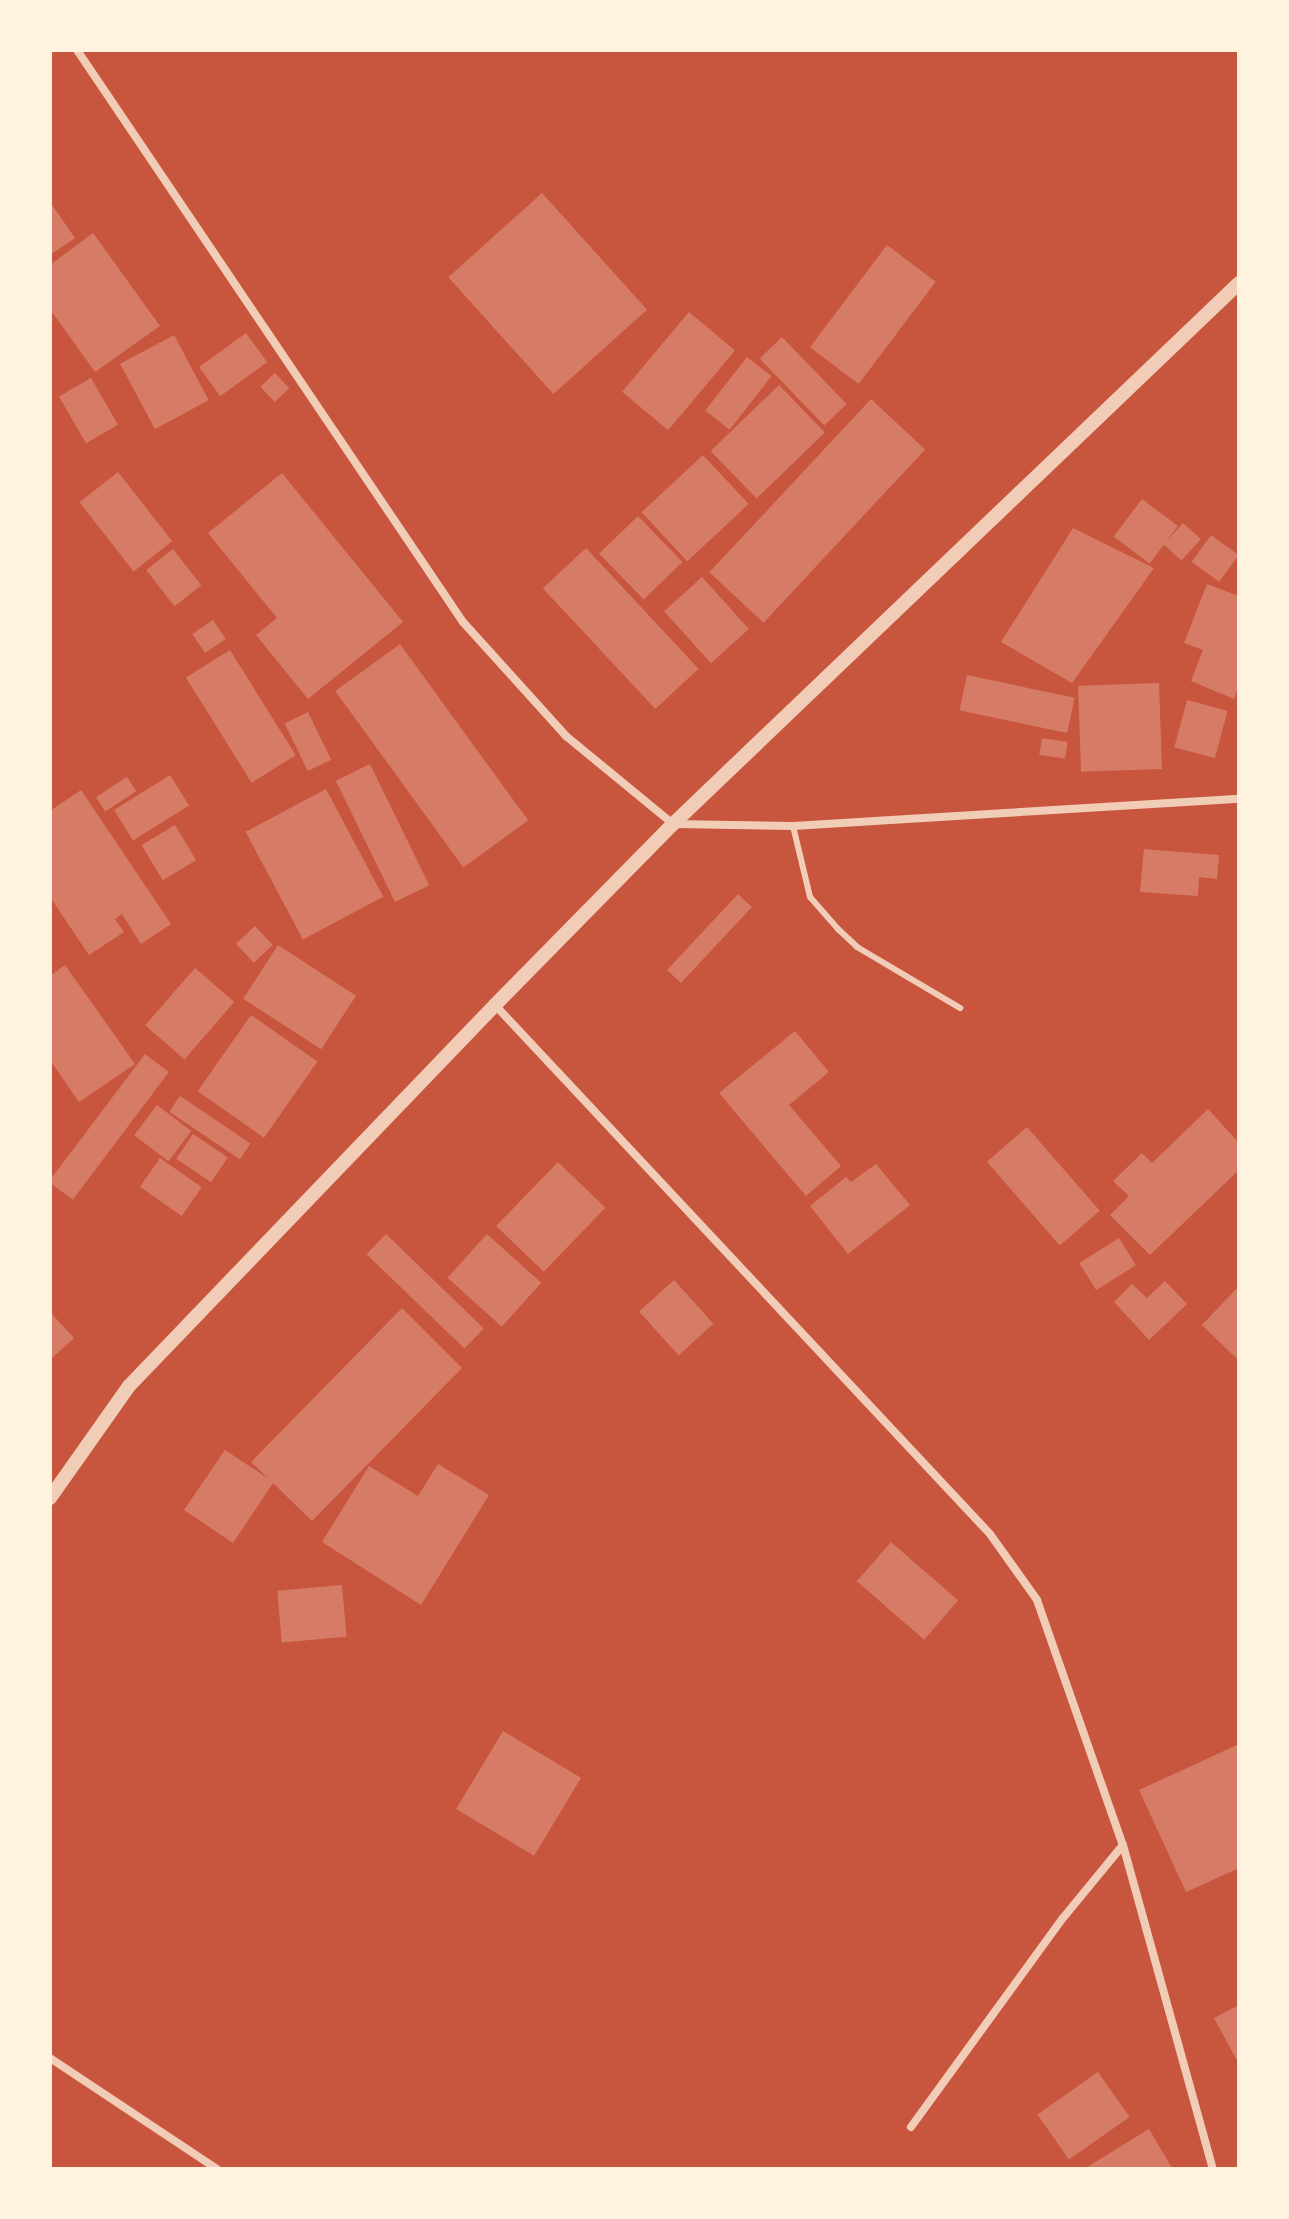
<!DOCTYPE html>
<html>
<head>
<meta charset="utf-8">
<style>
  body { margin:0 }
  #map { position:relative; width:1289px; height:2219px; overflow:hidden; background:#c8553d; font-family:Ubuntu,sans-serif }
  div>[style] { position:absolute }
  .building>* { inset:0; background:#d67c66; transform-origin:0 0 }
  .service>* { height:6px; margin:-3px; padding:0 3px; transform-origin:3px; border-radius:3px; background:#f1ccb7 }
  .minor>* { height:8px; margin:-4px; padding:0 4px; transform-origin:4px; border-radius:4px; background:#f1ccb7 }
  .tertiary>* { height:14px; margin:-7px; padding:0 7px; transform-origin:7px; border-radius:7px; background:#f1ccb7 }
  span { translate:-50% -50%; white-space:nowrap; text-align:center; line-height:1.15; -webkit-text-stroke:7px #fff3e0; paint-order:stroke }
  .frame { position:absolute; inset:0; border:52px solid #fff3e0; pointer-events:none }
</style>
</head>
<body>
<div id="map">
  <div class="building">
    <div style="left:542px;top:193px;width:157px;height:126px;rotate:48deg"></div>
    <div style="clip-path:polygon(50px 202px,75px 238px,50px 255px)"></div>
    <div style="clip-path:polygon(93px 233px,160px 326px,95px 372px,50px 309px,50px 265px)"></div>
    <div style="left:887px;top:245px;width:61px;height:128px;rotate:37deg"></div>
    <div style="left:689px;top:312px;width:60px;height:104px;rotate:40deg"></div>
    <div style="left:246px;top:333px;width:36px;height:58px;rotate:54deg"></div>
    <div style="left:174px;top:335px;width:74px;height:61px;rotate:62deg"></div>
    <div style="left:782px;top:337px;width:93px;height:31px;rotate:46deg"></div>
    <div style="left:747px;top:357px;width:31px;height:68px;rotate:38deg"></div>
    <div style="left:275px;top:373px;width:21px;height:20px;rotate:47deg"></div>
    <div style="left:91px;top:378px;width:54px;height:37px;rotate:60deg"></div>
    <div style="left:779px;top:385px;width:66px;height:95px;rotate:46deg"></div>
    <div style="left:871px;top:399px;width:74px;height:237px;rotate:43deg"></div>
    <div style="left:703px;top:455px;width:67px;height:84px;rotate:47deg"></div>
    <div style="left:118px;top:472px;width:88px;height:49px;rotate:52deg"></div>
    <div style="clip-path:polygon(282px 473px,403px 622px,308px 699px,256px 635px,277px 618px,208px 533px)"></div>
    <div style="left:1142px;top:499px;width:45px;height:47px;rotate:37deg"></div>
    <div style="left:638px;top:516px;width:64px;height:54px;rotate:46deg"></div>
    <div style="left:1183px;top:523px;width:24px;height:29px;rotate:42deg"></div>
    <div style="clip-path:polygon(1073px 528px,1154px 568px,1072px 683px,1001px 642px)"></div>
    <div style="left:1211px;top:535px;width:34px;height:33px;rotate:36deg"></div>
    <div style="left:586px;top:548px;width:165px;height:59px;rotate:47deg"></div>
    <div style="left:173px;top:549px;width:46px;height:34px;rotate:52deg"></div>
    <div style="left:702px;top:577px;width:70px;height:51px;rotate:48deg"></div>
    <div style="clip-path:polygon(1207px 584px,1239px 596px,1239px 685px,1234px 699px,1191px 681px,1203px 650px,1184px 643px)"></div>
    <div style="left:213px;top:620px;width:23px;height:25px;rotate:56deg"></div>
    <div style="left:400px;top:644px;width:218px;height:80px;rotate:54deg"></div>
    <div style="left:230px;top:650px;width:124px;height:52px;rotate:58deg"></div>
    <div style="left:967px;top:675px;width:110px;height:36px;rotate:12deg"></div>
    <div style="left:1159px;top:683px;width:86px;height:81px;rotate:88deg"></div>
    <div style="left:1187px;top:700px;width:42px;height:49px;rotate:15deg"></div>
    <div style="left:308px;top:712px;width:53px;height:26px;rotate:64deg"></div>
    <div style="left:1042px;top:738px;width:26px;height:17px;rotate:9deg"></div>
    <div style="left:370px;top:764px;width:135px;height:38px;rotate:64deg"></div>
    <div style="left:170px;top:775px;width:36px;height:66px;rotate:58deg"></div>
    <div style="left:127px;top:777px;width:17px;height:37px;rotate:57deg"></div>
    <div style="left:326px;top:789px;width:122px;height:91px;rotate:62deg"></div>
    <div style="clip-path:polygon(81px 790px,171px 924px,141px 944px,122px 914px,115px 919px,124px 932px,89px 955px,50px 897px,50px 811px)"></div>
    <div style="left:175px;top:825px;width:41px;height:39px;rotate:59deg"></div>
    <div style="clip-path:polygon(1144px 849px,1219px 855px,1217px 879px,1199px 877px,1198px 896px,1140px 892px)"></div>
    <div style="left:738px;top:894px;width:19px;height:104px;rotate:43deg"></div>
    <div style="left:255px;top:926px;width:26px;height:26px;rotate:47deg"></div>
    <div style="left:278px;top:945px;width:93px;height:64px;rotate:33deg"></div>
    <div style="clip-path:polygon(65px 965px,135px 1064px,79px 1102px,50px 1060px,50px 976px)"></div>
    <div style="left:195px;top:968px;width:52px;height:76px;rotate:41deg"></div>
    <div style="left:251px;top:1015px;width:81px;height:93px;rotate:35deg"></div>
    <div style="clip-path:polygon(795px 1031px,829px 1072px,789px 1105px,841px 1166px,806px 1196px,719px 1093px)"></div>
    <div style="left:145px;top:1054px;width:30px;height:160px;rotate:37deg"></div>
    <div style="left:180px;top:1096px;width:85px;height:19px;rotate:34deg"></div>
    <div style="left:157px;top:1105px;width:43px;height:38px;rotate:37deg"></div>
    <div style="clip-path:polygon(1208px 1109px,1239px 1143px,1239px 1170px,1150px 1255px,1110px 1215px,1129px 1196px,1113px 1181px,1142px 1153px,1152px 1163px)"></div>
    <div style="left:1027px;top:1127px;width:111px;height:53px;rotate:49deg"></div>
    <div style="left:193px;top:1134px;width:42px;height:30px;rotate:34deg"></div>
    <div style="left:160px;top:1158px;width:51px;height:35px;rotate:35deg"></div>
    <div style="left:558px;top:1162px;width:66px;height:89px;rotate:44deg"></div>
    <div style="clip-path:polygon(876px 1164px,910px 1205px,848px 1254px,810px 1206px,846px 1177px,851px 1182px)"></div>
    <div style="left:386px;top:1234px;width:136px;height:28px;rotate:44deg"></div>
    <div style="left:487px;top:1234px;width:73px;height:59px;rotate:42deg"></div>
    <div style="left:1119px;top:1238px;width:32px;height:47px;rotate:58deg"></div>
    <div style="left:674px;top:1280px;width:59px;height:47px;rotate:48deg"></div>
    <div style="clip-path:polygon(1165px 1281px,1187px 1304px,1149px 1340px,1114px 1302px,1132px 1284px,1147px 1298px)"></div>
    <div style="clip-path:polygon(1239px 1286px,1239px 1361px,1202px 1325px)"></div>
    <div style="clip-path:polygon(402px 1308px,462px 1368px,312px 1521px,273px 1483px,233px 1543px,184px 1510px,225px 1450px,269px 1479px,251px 1462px)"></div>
    <div style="clip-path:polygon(50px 1312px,74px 1338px,50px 1360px)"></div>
    <div style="clip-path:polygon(438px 1464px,489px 1495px,421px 1605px,322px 1542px,369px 1466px,418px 1496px)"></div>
    <div style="left:891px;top:1542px;width:89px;height:52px;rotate:41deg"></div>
    <div style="left:342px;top:1585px;width:52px;height:65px;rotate:85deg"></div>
    <div style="left:503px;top:1731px;width:91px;height:91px;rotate:31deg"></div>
    <div style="clip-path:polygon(1239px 1744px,1239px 1868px,1186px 1892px,1139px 1790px)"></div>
    <div style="clip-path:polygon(1239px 2005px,1239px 2064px,1214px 2018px)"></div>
    <div style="left:1098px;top:2072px;width:55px;height:74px;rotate:55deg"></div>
    <div style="clip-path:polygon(1149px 2129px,1172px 2168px,1084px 2169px)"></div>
  </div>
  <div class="service">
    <div style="left:793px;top:826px;width:73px;rotate:76.5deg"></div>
    <div style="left:810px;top:897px;width:43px;rotate:48.8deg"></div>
    <div style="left:838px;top:929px;width:26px;rotate:43deg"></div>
    <div style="left:857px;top:947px;width:120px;rotate:30.6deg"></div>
  </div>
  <div class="minor">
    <div style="left:77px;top:50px;width:690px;rotate:55.99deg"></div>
    <div style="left:463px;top:622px;width:154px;rotate:47.9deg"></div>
    <div style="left:566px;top:736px;width:139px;rotate:39.4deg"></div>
    <div style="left:673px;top:824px;width:120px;rotate:1deg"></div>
    <div style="left:793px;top:826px;width:447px;rotate:-3.5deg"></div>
    <div style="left:495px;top:1005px;width:724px;rotate:46.9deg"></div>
    <div style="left:990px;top:1534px;width:81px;rotate:54.5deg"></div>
    <div style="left:1037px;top:1600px;width:260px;rotate:70.7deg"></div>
    <div style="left:1123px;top:1845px;width:336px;rotate:74.5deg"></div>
    <div style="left:50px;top:2058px;width:201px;rotate:33.6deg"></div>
    <div style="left:911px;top:2127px;width:258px;rotate:-54deg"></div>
    <div style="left:1063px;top:1918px;width:94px;rotate:-50.6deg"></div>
  </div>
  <div class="tertiary">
    <div style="left:50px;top:1498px;width:137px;rotate:-54.8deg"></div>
    <div style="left:129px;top:1386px;width:528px;rotate:-46.15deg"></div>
    <div style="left:495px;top:1005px;width:254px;rotate:-45.5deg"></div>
    <div style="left:673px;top:824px;width:783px;rotate:-43.71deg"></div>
  </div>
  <div class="frame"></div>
</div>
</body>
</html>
